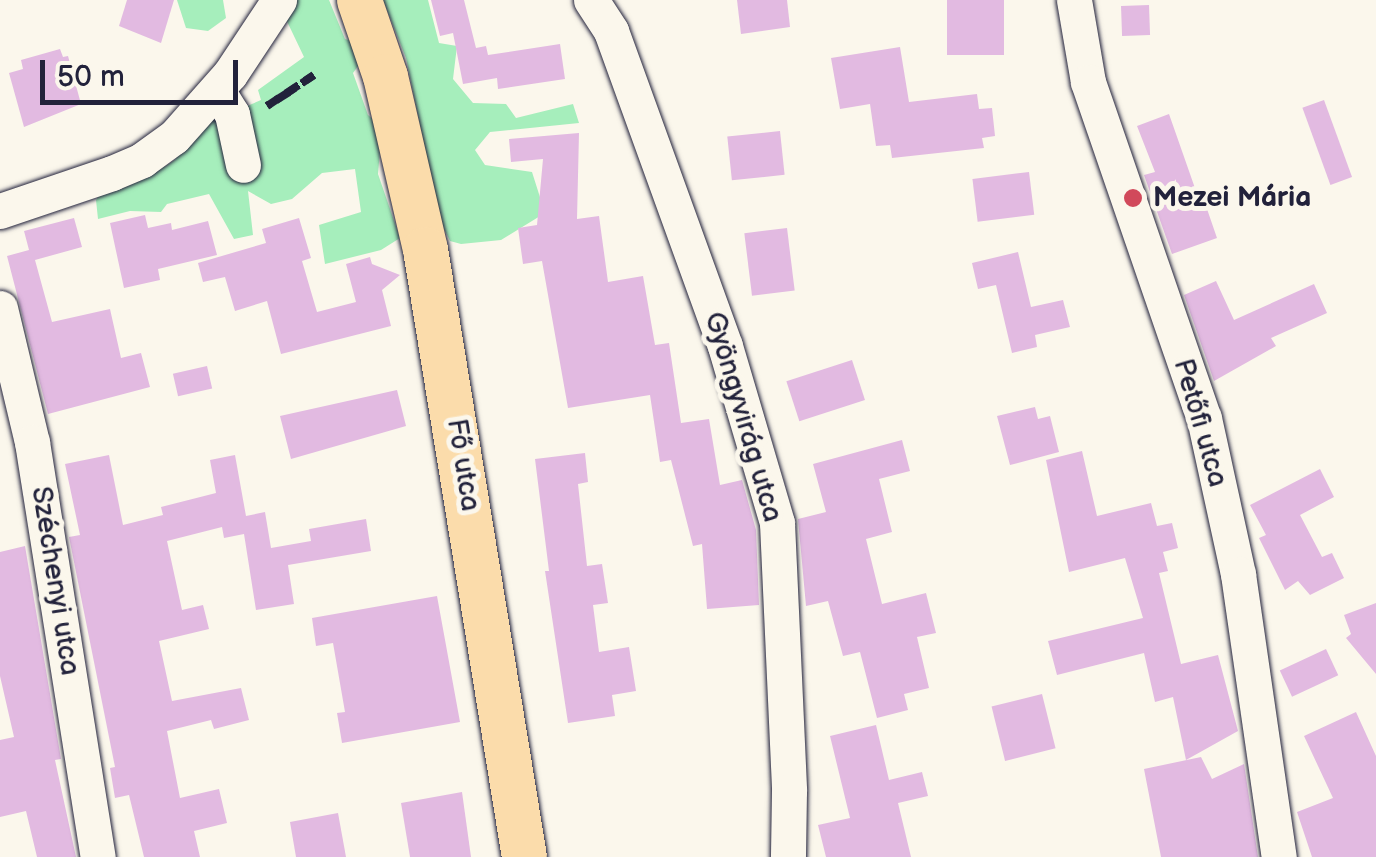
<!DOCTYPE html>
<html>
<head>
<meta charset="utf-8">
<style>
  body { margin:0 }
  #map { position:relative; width:1376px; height:857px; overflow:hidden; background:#fbf7ec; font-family:"Balsamiq Sans",sans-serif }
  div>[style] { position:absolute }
  .green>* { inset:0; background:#a6eebc }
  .building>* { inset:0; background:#e2bae1; transform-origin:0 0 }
  .roads { filter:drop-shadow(0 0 2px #22223b) drop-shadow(0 0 2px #22223b) }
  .minor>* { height:35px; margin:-17.5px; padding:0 17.5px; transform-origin:17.5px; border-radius:17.5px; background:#fbf7ec }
  .major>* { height:45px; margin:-22.5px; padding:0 22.5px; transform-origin:22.5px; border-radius:22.5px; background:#fbdcab }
  .rail>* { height:8px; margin-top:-4px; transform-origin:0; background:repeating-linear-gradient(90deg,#22223b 0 15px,transparent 0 23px) }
  .dots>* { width:28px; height:28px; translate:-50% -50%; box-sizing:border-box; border:5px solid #fbf7ec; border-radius:50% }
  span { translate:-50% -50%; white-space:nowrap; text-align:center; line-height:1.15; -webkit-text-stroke:10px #fbf7ec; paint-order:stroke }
  .poi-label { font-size:28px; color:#22223b; font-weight:700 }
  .left { translate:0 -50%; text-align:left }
  .street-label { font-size:28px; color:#22223b }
  .scale { position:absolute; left:40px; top:60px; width:198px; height:45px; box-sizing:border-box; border:5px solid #22223b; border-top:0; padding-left:12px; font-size:30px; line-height:35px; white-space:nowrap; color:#22223b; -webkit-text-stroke:8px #fbf7ec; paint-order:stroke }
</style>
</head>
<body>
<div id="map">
  <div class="green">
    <div style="clip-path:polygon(177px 0,223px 0,226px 18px,208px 31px,186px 28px)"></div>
    <div style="clip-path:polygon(291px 0,329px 0,345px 39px,355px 42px,361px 62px,353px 73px,368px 115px,382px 127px,378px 174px,400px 238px,381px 250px,325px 264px,319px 225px,361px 212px,355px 169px,322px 173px,292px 199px,271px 204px,248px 191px,253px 235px,234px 239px,209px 194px,167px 204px,161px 212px,130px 211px,98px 219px,96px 200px,105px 186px,166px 166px,176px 159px,174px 149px,236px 87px,245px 107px,261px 100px,258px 90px,304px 57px,283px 13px)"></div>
    <div style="clip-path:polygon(383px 0,428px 0,439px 43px,457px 46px,453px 79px,473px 103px,506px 104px,516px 118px,573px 104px,579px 123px,490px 132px,475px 150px,485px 165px,532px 172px,545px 213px,501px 240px,461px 244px,450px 241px,440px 221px,406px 58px)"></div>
  </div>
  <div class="building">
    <div style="clip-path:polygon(127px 0,174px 0,161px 43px,119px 26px)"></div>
    <div style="clip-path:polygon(431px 0,464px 0,476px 48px,486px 46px,488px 55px,560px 44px,565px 79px,498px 89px,497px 78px,463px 84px,453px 33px,440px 36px)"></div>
    <div style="clip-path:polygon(737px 0,787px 0,790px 27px,741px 34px)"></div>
    <div style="left:947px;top:0;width:57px;height:55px"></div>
    <div style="left:1149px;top:5px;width:30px;height:28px;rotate:88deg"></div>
    <div style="clip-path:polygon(900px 47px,909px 102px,977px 94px,979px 109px,992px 108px,995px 136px,982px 138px,984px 148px,892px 158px,890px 145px,876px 146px,870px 104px,840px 109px,831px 58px)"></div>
    <div style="clip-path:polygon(60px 49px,63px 57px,68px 56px,81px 104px,24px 127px,9px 73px,23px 69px,21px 60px)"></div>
    <div style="left:1324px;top:100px;width:82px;height:23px;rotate:70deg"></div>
    <div style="clip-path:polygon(1169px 114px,1203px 211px,1207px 209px,1217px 238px,1172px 254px,1144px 175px,1155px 172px,1137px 126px)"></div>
    <div style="left:780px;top:131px;width:44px;height:53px;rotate:84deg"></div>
    <div style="clip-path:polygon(579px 133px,577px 219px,599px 216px,608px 282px,643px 276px,655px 345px,669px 343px,681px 423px,709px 419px,720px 485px,742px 480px,756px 530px,759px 605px,707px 609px,702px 544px,693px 546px,671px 460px,660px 462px,650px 395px,568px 408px,542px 261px,523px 264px,518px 228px,537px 225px,543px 159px,511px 162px,509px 139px)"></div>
    <div style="left:1029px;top:172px;width:43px;height:57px;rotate:83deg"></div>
    <div style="clip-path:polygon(145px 215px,148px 228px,171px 223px,172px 230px,208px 221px,217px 255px,158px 269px,160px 280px,124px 288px,110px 223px)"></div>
    <div style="clip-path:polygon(74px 218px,82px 247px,35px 260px,52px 322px,110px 309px,121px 358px,141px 353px,150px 387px,48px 414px,7px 256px,29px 250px,24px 231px)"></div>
    <div style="clip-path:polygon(299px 218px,311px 258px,302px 261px,317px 312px,356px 302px,346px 264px,370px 257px,372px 264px,400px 275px,382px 290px,391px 326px,281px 354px,267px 301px,235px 311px,225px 277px,203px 282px,198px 263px,266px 243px,262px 229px)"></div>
    <div style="left:787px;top:228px;width:63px;height:43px;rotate:83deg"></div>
    <div style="clip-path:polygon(1018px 252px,1031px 307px,1063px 300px,1070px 327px,1035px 335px,1037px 347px,1012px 353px,996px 285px,978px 289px,972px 263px)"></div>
    <div style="clip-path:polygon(1216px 281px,1234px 320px,1314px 284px,1327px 313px,1271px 338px,1276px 346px,1214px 381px,1184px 295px)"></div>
    <div style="left:852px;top:360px;width:42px;height:69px;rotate:72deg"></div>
    <div style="left:207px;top:366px;width:23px;height:35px;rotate:77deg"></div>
    <div style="clip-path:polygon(397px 390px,406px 426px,291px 459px,280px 416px)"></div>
    <div style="clip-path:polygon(1035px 407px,1038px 419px,1050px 416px,1059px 452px,1010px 465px,997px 416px)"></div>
    <div style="clip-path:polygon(902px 440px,910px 471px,879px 479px,892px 532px,866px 539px,882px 604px,926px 593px,936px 633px,917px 637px,929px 688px,904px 694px,908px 710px,877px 718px,860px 652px,843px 656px,828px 601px,806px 606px,798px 519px,826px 512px,813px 464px)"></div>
    <div style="clip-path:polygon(1082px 451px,1097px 516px,1151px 503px,1157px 526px,1172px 523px,1178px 548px,1163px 552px,1168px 571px,1159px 573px,1181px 664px,1218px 655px,1238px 731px,1186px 760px,1173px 697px,1155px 702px,1144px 653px,1057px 675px,1048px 641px,1143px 618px,1125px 558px,1069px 572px,1046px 460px)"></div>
    <div style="clip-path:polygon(585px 453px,588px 482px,578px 484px,587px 566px,602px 564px,608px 603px,593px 605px,599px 652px,629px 647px,636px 691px,612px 695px,615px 716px,568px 723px,545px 571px,549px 571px,535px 459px)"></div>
    <div style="clip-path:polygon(109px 455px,123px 525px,163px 515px,161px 507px,216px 493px,210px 460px,235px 455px,246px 516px,265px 512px,271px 548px,311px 541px,309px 529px,366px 519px,371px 551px,288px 565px,294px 604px,256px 610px,244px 534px,224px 538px,222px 527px,167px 541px,182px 610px,203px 605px,209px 629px,159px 641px,172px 701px,241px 688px,249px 720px,214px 729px,211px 720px,167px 731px,180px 798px,219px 789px,227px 823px,194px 831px,200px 857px,144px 857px,129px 795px,115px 798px,110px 768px,115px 767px,69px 537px,80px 535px,65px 464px)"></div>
    <div style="clip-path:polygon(1320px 469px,1334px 497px,1300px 515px,1322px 557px,1332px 553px,1344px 578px,1310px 595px,1298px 581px,1285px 590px,1259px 538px,1266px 535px,1250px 505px)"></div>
    <div style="clip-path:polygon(25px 546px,61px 759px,55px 760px,76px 857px,37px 857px,26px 811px,0 817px,0 740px,14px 737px,0 676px,0 552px)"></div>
    <div style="clip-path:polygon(437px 596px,460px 722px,342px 743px,337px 713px,345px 712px,333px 643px,316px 646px,312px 618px)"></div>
    <div style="clip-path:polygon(1376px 603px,1376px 674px,1346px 638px,1351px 634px,1344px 615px)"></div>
    <div style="left:1326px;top:649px;width:29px;height:51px;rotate:65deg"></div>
    <div style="left:1042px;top:694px;width:56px;height:52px;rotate:76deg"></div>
    <div style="clip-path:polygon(1356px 712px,1376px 756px,1376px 857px,1312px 857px,1297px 812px,1333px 798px,1304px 736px)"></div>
    <div style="clip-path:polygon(876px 725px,889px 780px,922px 772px,928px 796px,898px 803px,911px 857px,826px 857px,818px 825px,850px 818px,830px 736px)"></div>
    <div style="clip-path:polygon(1201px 757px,1212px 779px,1244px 764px,1258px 857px,1161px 857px,1144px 769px)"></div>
    <div style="clip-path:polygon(462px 792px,471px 857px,410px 857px,401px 803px)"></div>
    <div style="clip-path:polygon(338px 813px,346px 857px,296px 857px,290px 822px)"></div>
  </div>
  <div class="roads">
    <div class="minor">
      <div style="left:591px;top:0;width:37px;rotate:57deg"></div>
      <div style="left:611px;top:31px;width:335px;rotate:70.1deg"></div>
      <div style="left:725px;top:346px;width:184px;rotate:73.6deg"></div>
      <div style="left:777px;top:523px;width:268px;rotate:87.4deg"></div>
      <div style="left:789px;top:791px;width:66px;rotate:90.9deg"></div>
      <div style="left:1074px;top:0;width:83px;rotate:80.3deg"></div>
      <div style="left:1088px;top:82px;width:355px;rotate:71deg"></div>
      <div style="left:1204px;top:418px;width:160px;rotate:77.7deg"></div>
      <div style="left:1238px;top:574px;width:286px;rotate:81.8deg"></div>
      <div style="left:217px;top:90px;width:28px;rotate:58deg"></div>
      <div style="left:232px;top:114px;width:52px;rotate:77.8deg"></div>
      <div style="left:0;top:211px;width:118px;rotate:-18.7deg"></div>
      <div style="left:112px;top:173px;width:33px;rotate:-23deg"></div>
      <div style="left:142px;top:160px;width:39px;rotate:-36deg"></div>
      <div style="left:174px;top:137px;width:84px;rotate:-48.4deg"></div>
      <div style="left:230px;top:74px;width:89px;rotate:-56.5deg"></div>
      <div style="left:0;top:308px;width:138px;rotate:76.6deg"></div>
      <div style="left:32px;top:442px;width:420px;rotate:81deg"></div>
    </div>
    <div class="major">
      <div style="left:359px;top:0;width:80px;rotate:71.1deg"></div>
      <div style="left:385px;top:76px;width:178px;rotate:77deg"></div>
      <div style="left:425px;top:249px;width:616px;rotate:80.75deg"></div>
    </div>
  </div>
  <div class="rail">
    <div style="left:314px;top:75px;width:30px;rotate:146deg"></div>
    <div style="left:289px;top:92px;width:26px;rotate:148deg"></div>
    <div style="left:267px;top:106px;width:56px;rotate:-33.4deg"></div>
  </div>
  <div class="dots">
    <div style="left:1133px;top:198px;background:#d1495b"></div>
  </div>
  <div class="poi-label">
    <span class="left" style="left:1153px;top:198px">Mezei Mária</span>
  </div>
  <div class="street-label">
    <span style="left:743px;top:417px;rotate:74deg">Gyöngyvirág utca</span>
    <span style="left:1200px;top:423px;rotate:74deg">Petőfi utca</span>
    <span style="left:463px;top:465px;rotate:81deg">Fő utca</span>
    <span style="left:55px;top:581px;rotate:81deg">Széchenyi utca</span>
  </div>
  <div class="scale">50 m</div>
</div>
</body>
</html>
